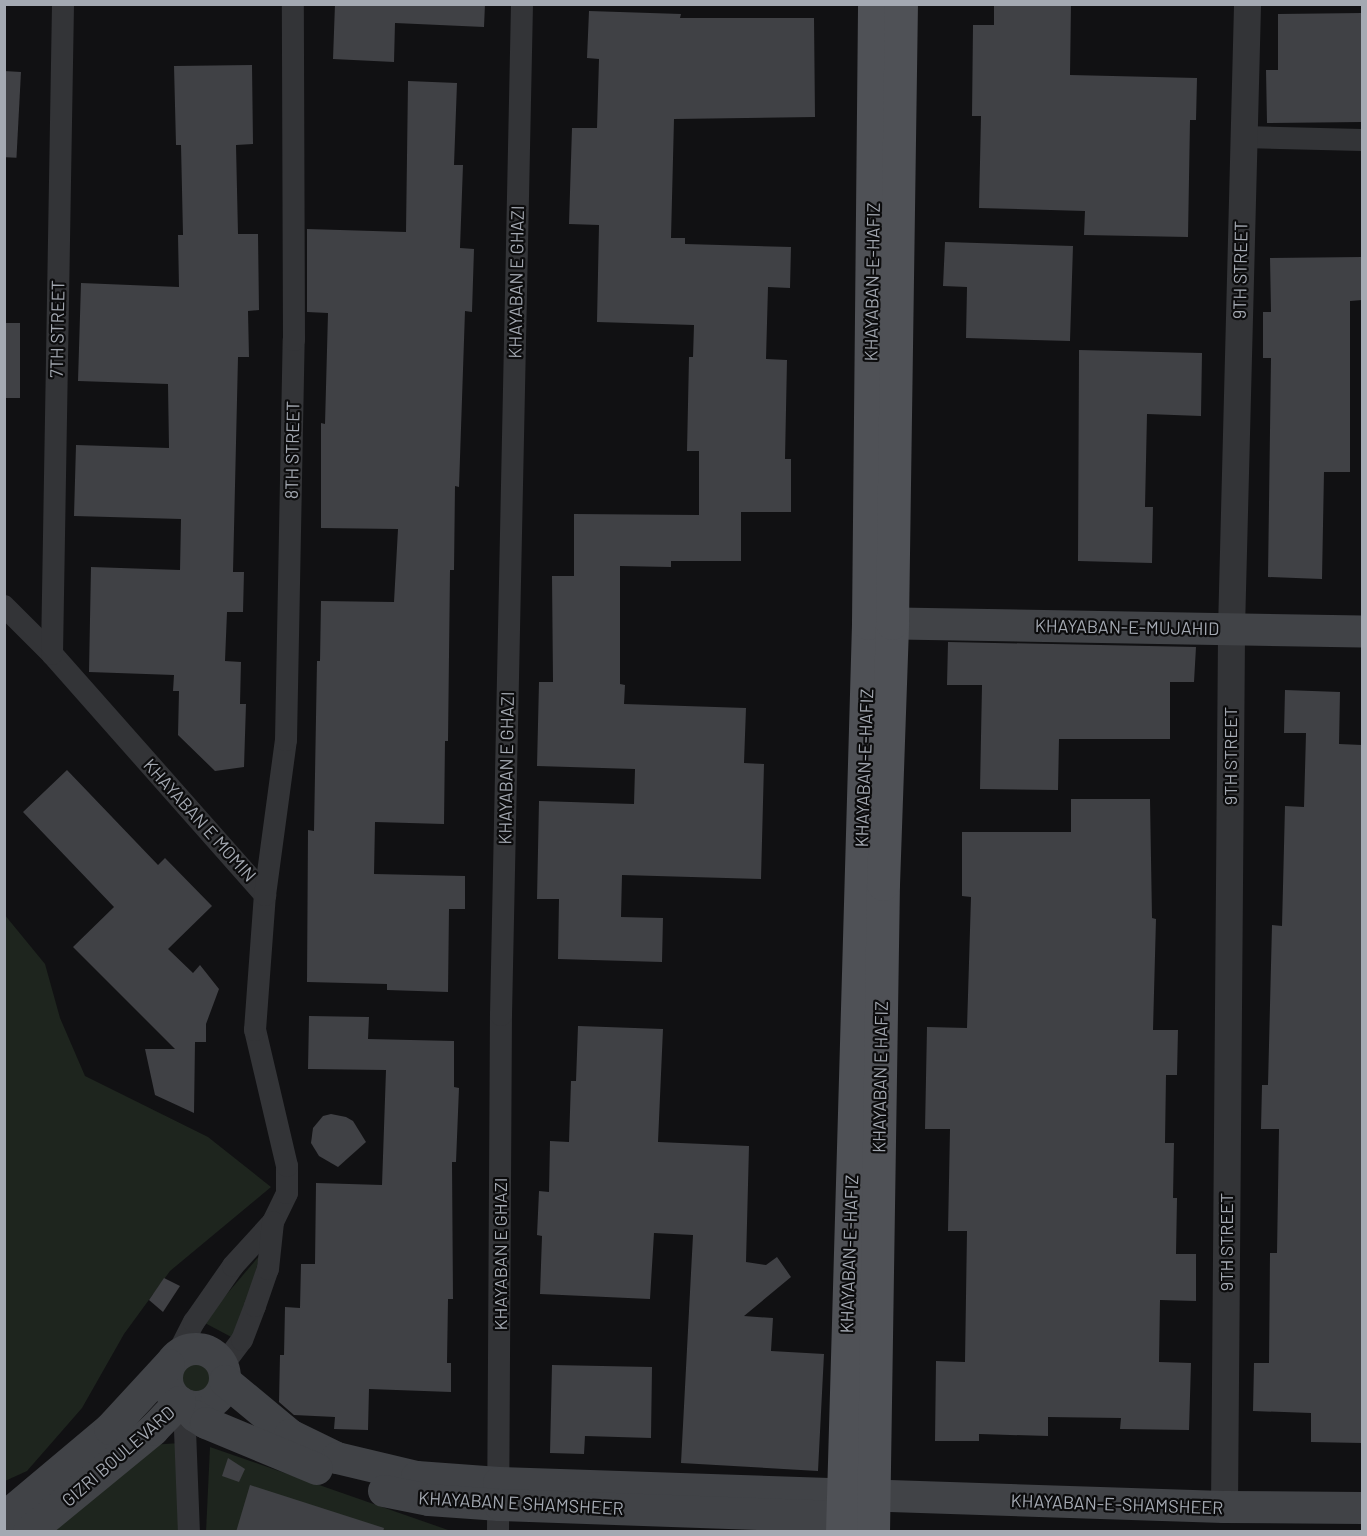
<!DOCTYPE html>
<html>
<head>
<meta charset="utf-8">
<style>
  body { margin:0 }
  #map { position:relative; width:1367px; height:1536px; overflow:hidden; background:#111113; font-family:Barlow,sans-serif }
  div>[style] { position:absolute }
  .green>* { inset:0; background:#1e251e }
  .round { border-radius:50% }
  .building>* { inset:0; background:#404145; transform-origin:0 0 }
  .minor>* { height:22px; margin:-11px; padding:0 11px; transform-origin:11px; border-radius:11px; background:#333437 }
  .tertiary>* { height:27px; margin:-13.5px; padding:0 13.5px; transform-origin:13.5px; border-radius:13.5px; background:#333437 }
  .secondary>* { height:32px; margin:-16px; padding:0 16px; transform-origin:16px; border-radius:16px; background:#414347 }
  .secondary>.ring { margin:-16px; padding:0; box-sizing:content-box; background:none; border:32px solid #414347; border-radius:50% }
  .primary>* { height:33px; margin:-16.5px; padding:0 16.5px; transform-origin:16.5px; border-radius:16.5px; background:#4f5156 }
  span { translate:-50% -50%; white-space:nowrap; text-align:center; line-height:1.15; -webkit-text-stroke:4.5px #0c0c0d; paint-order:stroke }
  .street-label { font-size:18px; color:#a4a9b2 }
  .frame { position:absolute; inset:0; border:6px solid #a4a9b2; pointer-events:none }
</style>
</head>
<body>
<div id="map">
  <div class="green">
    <div style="clip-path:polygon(4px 914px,45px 964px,60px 1018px,85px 1076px,208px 1137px,271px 1187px,170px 1271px,124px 1334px,82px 1408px,27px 1471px,5px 1481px)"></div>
    <div style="clip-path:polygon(260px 1255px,237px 1340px,203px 1322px)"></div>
    <div class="round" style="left:179px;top:1357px;width:36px;height:36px"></div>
    <div style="clip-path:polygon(181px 1443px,183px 1531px,53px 1532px,149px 1445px)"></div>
    <div style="clip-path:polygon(210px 1447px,451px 1531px,206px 1532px)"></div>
  </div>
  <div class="building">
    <div style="clip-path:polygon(335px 4px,485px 4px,484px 27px,395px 23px,394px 62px,333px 59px)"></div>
    <div style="clip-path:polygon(994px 4px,1071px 4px,1070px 75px,1197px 78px,1196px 120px,1190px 120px,1188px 237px,1084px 235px,1085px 211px,979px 208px,981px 116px,972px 116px,973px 25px,994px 25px)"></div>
    <div style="clip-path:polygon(589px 11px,681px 14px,680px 18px,814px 18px,815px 117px,674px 119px,671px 238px,685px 238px,685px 244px,791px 247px,790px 288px,768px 287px,766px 359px,787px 360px,785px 459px,791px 459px,791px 512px,741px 512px,741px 561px,671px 561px,671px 567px,620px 566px,620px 684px,625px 685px,624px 704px,746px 708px,744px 763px,764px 764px,761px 879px,622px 875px,621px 917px,663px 918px,662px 962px,558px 959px,559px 899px,537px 899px,539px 801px,634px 804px,635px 769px,537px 766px,539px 682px,553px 682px,552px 576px,574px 576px,574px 514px,699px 515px,699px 451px,687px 451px,689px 357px,693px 357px,694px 325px,597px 322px,599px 225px,569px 224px,572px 128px,597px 128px,599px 59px,587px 58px)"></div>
    <div style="clip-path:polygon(1362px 13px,1362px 122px,1267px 123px,1266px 70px,1278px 70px,1278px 14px)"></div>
    <div style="clip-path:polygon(252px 65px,253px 144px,236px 145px,238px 234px,258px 234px,259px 310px,248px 311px,249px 357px,238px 357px,233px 572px,244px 572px,243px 612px,227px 612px,225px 661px,241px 662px,240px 704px,246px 704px,244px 767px,215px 771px,178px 735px,179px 691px,173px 691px,174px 675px,89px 672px,91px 567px,180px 570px,181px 519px,74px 516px,76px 445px,169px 448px,168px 384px,78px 381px,81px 283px,179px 287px,178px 235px,183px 235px,181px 145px,176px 145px,174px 66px)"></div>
    <div style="left:4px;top:71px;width:17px;height:86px;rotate:3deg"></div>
    <div style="clip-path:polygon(408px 81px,457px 83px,454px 165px,463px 165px,460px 248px,474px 249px,472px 312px,465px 311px,459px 487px,455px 486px,454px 570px,450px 570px,448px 741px,445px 741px,444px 824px,375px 822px,374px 874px,465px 876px,465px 909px,449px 909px,448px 992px,387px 990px,387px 984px,307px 982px,308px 830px,314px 831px,317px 661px,320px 661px,321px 601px,394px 602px,398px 529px,321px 528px,321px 423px,325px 424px,328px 313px,307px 312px,307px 229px,406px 232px)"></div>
    <div style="clip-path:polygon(945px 242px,1073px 246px,1070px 341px,966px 338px,967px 287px,943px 286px)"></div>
    <div style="clip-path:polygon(1362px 257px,1362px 300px,1350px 301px,1350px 472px,1324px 472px,1322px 579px,1268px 577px,1271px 358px,1263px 358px,1263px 312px,1271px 312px,1270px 258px)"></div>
    <div style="left:4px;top:323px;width:16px;height:75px"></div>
    <div style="clip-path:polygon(1079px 350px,1202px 353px,1201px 416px,1147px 414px,1145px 507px,1153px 507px,1152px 563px,1078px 561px)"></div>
    <div style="clip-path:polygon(948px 642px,1196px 647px,1194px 682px,1170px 682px,1170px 739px,1059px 739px,1058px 790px,980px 789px,982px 685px,947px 685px)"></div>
    <div style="clip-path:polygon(1285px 690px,1340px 692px,1339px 744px,1362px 745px,1362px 1443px,1311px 1442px,1311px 1413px,1253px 1411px,1254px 1363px,1269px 1363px,1270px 1253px,1277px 1253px,1279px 1129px,1261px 1129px,1262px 1085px,1268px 1085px,1272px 925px,1282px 926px,1285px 806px,1304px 807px,1306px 733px,1284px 733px)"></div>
    <div style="clip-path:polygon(67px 770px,158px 865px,165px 858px,212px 906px,168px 949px,193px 973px,200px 965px,219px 989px,206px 1024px,206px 1042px,195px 1042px,194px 1113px,155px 1095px,145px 1049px,175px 1049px,73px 947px,114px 907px,23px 812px)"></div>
    <div style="clip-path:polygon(1071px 799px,1150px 799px,1152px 918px,1156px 919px,1153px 1030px,1178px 1030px,1177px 1075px,1166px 1075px,1165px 1143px,1174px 1143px,1173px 1198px,1177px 1198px,1176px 1254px,1196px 1254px,1196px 1301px,1160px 1300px,1159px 1362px,1191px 1363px,1189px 1430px,1120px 1429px,1121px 1418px,1048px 1417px,1048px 1436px,979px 1434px,979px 1441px,935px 1441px,936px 1361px,965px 1362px,967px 1231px,948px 1231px,950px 1129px,925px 1129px,927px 1027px,967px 1028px,971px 897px,962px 896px,962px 832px,1071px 832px)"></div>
    <div style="clip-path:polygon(309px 1016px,369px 1017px,368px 1039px,454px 1041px,454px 1087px,459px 1088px,456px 1162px,452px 1162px,453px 1299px,448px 1299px,447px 1363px,451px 1363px,451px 1392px,369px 1389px,368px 1430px,334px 1429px,335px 1417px,294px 1415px,279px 1402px,280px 1355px,284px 1355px,285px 1307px,300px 1308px,301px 1264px,315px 1264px,316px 1183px,382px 1185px,386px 1070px,308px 1069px)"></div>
    <div style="clip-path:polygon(578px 1026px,663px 1029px,658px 1142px,749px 1146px,746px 1262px,766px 1265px,777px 1257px,791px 1277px,744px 1316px,773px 1318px,771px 1351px,824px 1354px,818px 1471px,681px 1463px,693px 1235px,654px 1233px,650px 1299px,540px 1294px,542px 1236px,537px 1235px,539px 1191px,549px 1192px,550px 1141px,569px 1142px,571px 1081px,576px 1081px)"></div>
    <div style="clip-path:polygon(331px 1114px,346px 1117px,353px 1121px,366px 1142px,338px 1167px,319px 1156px,311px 1143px,313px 1128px,323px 1116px)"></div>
    <div style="clip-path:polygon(164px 1278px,180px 1286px,163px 1312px,149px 1300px)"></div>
    <div style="clip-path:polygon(552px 1365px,652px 1367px,651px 1438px,585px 1436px,584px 1454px,550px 1453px)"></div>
    <div style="clip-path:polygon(228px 1458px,245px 1469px,239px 1482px,222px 1476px)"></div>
    <div style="clip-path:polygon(250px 1485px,384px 1528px,383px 1532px,236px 1532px)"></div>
  </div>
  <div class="minor">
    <div style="left:1243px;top:137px;width:119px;rotate:1.4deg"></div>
    <div style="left:4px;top:606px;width:68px;rotate:45deg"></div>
    <div style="left:52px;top:654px;width:322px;rotate:48.5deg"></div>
    <div style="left:52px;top:654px;width:650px;rotate:-89.03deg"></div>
    <div style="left:177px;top:1355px;width:37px;rotate:-63deg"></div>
    <div style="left:194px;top:1322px;width:68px;rotate:-55.1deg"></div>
    <div style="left:233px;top:1266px;width:59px;rotate:-47.7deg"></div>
    <div style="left:273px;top:1222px;width:32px;rotate:-64deg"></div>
    <div style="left:287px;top:1193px;width:27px;rotate:-90deg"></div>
    <div style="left:287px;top:1166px;width:140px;rotate:-103.2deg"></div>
    <div style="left:255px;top:1030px;width:135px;rotate:-85.8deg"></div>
    <div style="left:265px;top:895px;width:156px;rotate:-82.3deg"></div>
    <div style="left:286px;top:740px;width:400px;rotate:-88.9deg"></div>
    <div style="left:294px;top:340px;width:336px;rotate:-90.2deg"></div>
    <div style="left:223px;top:1365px;width:31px;rotate:-53deg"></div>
    <div style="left:242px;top:1340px;width:36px;rotate:-69deg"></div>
    <div style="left:255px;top:1306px;width:39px;rotate:-71deg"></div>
    <div style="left:268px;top:1269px;width:47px;rotate:-83.9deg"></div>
    <div style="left:184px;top:1404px;width:128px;rotate:87.8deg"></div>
    <div style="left:498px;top:1532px;width:517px;rotate:-89.67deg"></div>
    <div style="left:501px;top:1015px;width:1011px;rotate:-88.81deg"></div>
  </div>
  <div class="tertiary">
    <div style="left:1224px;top:1507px;width:878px;rotate:-89.54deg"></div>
    <div style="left:1231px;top:629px;width:625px;rotate:-88.53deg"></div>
  </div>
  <div class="secondary">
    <div style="left:868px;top:623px;width:494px;rotate:1deg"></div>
    <div class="ring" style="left:167px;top:1349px;width:26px;height:26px"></div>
    <div style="left:225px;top:1381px;width:85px;rotate:39.7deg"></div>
    <div style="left:290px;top:1435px;width:52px;rotate:26.1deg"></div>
    <div style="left:337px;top:1458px;width:82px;rotate:13.4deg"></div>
    <div style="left:417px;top:1477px;width:82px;rotate:4.2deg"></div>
    <div style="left:499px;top:1483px;width:725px;rotate:1.9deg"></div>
    <div style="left:1224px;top:1507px;width:138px;rotate:0.4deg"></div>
    <div style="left:188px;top:1406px;width:12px;rotate:55deg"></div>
    <div style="left:195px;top:1416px;width:13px;rotate:32deg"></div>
    <div style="left:206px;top:1423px;width:120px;rotate:22.5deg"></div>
    <div style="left:384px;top:1491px;width:46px;rotate:11.3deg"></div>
    <div style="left:429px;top:1500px;width:71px;rotate:4deg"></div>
    <div style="left:500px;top:1505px;width:370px;rotate:2deg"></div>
    <div style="left:4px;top:1518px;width:138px;rotate:-40deg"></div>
    <div style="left:110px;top:1429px;width:87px;rotate:-47.3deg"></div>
    <div style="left:29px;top:1532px;width:161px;rotate:-39.4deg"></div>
    <div style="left:153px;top:1430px;width:39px;rotate:-46deg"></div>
  </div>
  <div class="primary">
    <div style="left:842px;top:1532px;width:909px;rotate:-88.36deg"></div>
    <div style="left:868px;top:623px;width:619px;rotate:-89.44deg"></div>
    <div style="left:873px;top:1532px;width:648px;rotate:-89.12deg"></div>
    <div style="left:883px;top:884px;width:261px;rotate:-88deg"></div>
    <div style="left:892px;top:623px;width:619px;rotate:-89.17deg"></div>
  </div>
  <div class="street-label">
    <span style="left:1240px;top:270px;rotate:-89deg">9TH STREET</span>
    <span style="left:516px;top:282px;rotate:-89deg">KHAYABAN E GHAZI</span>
    <span style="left:872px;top:282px;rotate:-89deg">KHAYABAN-E-HAFIZ</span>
    <span style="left:57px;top:329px;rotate:-89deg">7TH STREET</span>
    <span style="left:292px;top:450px;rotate:-89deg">8TH STREET</span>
    <span style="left:1127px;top:627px;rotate:1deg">KHAYABAN-E-MUJAHID</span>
    <span style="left:1230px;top:756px;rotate:-90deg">9TH STREET</span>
    <span style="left:506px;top:768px;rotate:-89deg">KHAYABAN E GHAZI</span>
    <span style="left:864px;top:768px;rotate:-88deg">KHAYABAN-E-HAFIZ</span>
    <span style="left:200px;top:820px;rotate:48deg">KHAYABAN E MOMIN</span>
    <span style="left:880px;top:1077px;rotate:-89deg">KHAYABAN E HAFIZ</span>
    <span style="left:1226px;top:1242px;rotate:-90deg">9TH STREET</span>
    <span style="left:500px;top:1254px;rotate:-90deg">KHAYABAN E GHAZI</span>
    <span style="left:849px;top:1254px;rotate:-88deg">KHAYABAN-E-HAFIZ</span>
    <span style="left:118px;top:1456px;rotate:-41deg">GIZRI BOULEVARD</span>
    <span style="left:521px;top:1503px;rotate:3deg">KHAYABAN E SHAMSHEER</span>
    <span style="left:1117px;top:1504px;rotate:2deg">KHAYABAN-E-SHAMSHEER</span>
  </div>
  <div class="frame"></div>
</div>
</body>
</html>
